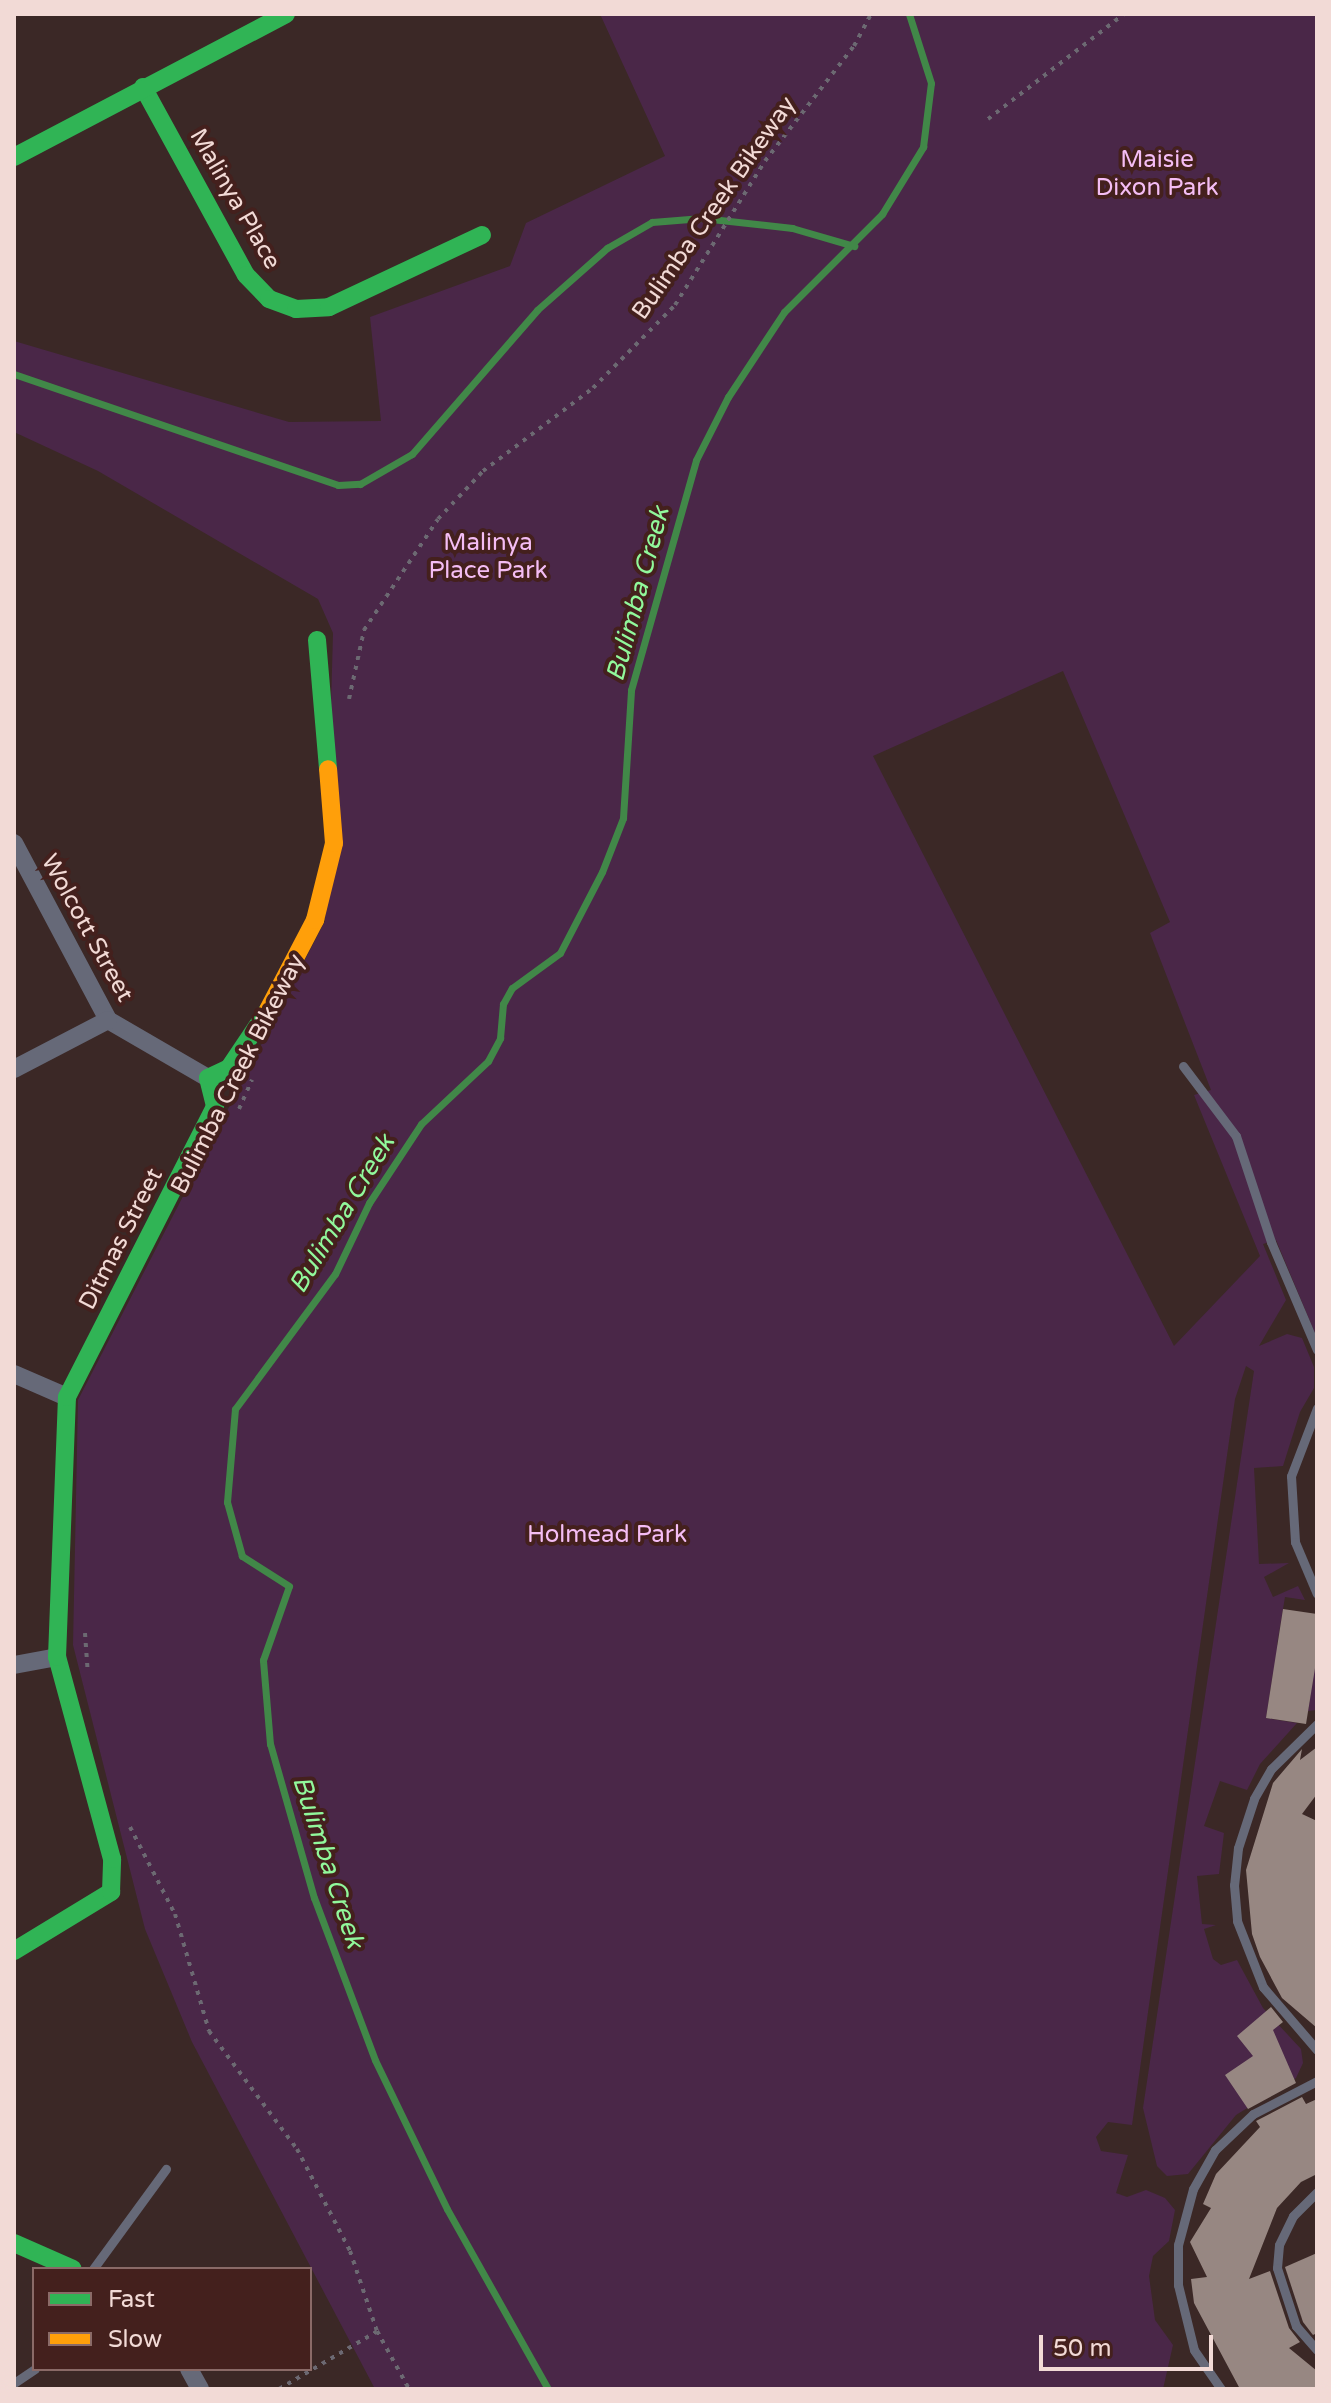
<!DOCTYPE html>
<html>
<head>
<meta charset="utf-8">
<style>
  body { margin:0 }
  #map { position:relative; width:1331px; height:2403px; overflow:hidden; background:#3b2826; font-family:"Varela Round",sans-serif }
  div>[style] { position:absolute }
  .green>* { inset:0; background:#4a2748 }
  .stream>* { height:7px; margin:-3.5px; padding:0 3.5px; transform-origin:3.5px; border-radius:3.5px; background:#418848 }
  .building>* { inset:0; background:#978782 }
  .path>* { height:4px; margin-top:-2px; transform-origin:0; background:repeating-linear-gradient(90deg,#6c6972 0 4px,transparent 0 10px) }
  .lane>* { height:9px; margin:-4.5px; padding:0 4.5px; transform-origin:4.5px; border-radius:4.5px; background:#666978 }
  .street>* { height:18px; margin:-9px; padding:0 9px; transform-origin:9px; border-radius:9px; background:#666978 }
  .fast>* { height:18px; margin:-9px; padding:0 9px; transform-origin:9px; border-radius:9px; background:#30b455 }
  .slow>* { height:18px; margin:-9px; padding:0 9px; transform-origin:9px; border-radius:9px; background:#ff9f0a }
  span { translate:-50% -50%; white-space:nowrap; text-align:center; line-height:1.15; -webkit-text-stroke:8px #44201d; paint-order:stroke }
  .park-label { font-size:24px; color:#f4bdf4 }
  .street-label { font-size:24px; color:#f2dad6 }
  .water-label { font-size:26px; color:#91f89b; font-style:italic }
  .frame { position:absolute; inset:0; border:16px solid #f2dad6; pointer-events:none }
  .legend { position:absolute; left:32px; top:2267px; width:280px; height:104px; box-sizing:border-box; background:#44201d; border:2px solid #8a6a67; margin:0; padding:10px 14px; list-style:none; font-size:24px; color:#f2dad6 }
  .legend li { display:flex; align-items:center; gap:16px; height:40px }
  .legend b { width:40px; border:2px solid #8a6a67 }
  .scale { position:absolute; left:1039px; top:2335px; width:174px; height:36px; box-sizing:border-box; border:4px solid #f2dad6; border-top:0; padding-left:10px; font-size:24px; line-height:28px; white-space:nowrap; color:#f2dad6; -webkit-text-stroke:6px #44201d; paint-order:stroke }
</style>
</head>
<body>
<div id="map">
  <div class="green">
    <div style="clip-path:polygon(evenodd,600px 14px,1317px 14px,1317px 1338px,1276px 1240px,1263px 1244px,1286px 1300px,1259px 1346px,1287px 1334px,1302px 1338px,1314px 1367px,1314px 1388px,1300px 1412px,1283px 1466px,1254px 1468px,1259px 1564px,1289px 1563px,1264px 1577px,1273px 1597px,1298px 1586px,1305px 1600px,1285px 1597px,1277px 1645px,1317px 1652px,1317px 1710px,1308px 1711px,1313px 1679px,1273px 1673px,1266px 1718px,1297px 1723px,1260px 1764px,1247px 1790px,1220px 1781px,1204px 1826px,1224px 1833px,1219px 1874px,1197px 1876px,1202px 1924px,1216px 1925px,1204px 1929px,1213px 1959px,1221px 1965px,1237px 1960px,1263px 2008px,1301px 2049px,1303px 2063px,1296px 2078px,1236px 2115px,1188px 2174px,1167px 2176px,1157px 2166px,1143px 2108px,1254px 1371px,1246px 1366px,1235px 1399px,1132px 2125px,1108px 2122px,1096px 2137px,1101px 2151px,1128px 2155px,1116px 2193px,1127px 2197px,1146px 2190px,1165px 2198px,1175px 2210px,1169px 2241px,1153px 2256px,1149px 2276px,1155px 2320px,1173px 2345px,1163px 2389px,375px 2389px,192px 2042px,145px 1929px,73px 1645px,78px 1400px,325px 921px,333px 633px,318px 599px,98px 471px,14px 432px,14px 341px,289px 422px,381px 421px,370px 317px,510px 266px,526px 223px,665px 156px,600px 14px,1063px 671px,1170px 922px,1150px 933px,1211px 1090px,1194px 1095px,1260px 1256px,1174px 1346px,873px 756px,1063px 671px)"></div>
  </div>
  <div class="stream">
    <div style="left:14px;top:374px;width:342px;rotate:18.9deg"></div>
    <div style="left:338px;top:485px;width:22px;rotate:-3deg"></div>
    <div style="left:360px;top:484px;width:60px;rotate:-30deg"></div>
    <div style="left:412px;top:454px;width:191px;rotate:-49deg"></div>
    <div style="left:537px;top:310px;width:94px;rotate:-41.5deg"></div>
    <div style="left:607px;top:248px;width:52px;rotate:-30deg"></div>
    <div style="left:652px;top:222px;width:50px;rotate:-4.6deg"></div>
    <div style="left:702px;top:218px;width:91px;rotate:6.3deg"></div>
    <div style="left:792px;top:228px;width:65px;rotate:16.2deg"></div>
    <div style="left:548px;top:2389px;width:206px;rotate:-119.3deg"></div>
    <div style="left:447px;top:2209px;width:165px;rotate:-115.8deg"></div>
    <div style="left:375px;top:2060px;width:173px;rotate:-110.6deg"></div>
    <div style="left:314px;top:1898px;width:160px;rotate:-105.9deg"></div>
    <div style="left:270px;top:1744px;width:84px;rotate:-94.8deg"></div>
    <div style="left:263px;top:1660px;width:78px;rotate:-70.6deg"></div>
    <div style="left:289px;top:1586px;width:56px;rotate:-147.4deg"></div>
    <div style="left:242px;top:1556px;width:56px;rotate:-105.5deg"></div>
    <div style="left:227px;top:1502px;width:93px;rotate:-85.1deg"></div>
    <div style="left:235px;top:1409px;width:168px;rotate:-53.5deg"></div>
    <div style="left:335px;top:1274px;width:79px;rotate:-64.4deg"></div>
    <div style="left:369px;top:1203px;width:95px;rotate:-56.6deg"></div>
    <div style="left:421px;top:1124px;width:92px;rotate:-43.2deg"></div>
    <div style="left:488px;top:1061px;width:26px;rotate:-62deg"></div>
    <div style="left:500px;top:1038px;width:34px;rotate:-85deg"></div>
    <div style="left:503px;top:1004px;width:18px;rotate:-61deg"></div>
    <div style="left:512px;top:988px;width:59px;rotate:-36.1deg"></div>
    <div style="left:560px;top:953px;width:91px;rotate:-62.6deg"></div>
    <div style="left:602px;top:872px;width:58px;rotate:-68.7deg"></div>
    <div style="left:623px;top:818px;width:128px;rotate:-86.4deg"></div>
    <div style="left:631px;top:690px;width:239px;rotate:-74.2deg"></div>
    <div style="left:696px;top:460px;width:71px;rotate:-63.1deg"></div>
    <div style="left:728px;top:397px;width:102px;rotate:-56.6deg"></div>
    <div style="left:784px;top:312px;width:139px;rotate:-45deg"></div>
    <div style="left:882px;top:214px;width:79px;rotate:-58.5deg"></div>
    <div style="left:923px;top:147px;width:64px;rotate:-82.9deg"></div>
    <div style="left:931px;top:83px;width:72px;rotate:-107.7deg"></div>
  </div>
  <div class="building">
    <div style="clip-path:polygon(1283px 1609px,1317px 1614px,1317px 1656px,1306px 1724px,1266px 1718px)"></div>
    <div style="clip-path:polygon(1317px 1747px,1317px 1794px,1302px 1814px,1317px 1821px,1317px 2028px,1282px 1998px,1260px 1957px,1252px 1934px,1246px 1870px,1273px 1783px,1302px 1749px,1300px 1760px)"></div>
    <div style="clip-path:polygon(1271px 2007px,1283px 2022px,1273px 2030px,1296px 2083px,1248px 2109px,1225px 2075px,1253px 2056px,1237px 2036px)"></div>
    <div style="clip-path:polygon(1302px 2097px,1306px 2104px,1317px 2099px,1317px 2174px,1301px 2182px,1277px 2208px,1249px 2279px,1270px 2271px,1289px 2328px,1300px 2342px,1289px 2348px,1317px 2371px,1317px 2389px,1240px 2389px,1194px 2303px,1191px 2279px,1207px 2277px,1190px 2242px,1211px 2208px,1203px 2204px,1216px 2174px,1260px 2127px,1256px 2121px)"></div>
    <div style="clip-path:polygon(1317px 2253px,1317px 2333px,1313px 2335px,1303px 2322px,1285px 2267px)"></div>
  </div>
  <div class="path">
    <div style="left:988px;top:119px;width:172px;rotate:-37.7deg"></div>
    <div style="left:349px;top:699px;width:71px;rotate:-77.7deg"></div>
    <div style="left:364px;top:630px;width:133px;rotate:-56.3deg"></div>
    <div style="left:438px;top:519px;width:66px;rotate:-46.8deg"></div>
    <div style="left:483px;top:471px;width:138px;rotate:-37deg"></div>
    <div style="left:593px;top:388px;width:117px;rotate:-45.3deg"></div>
    <div style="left:675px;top:305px;width:170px;rotate:-58deg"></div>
    <div style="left:765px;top:161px;width:145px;rotate:-52.3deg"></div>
    <div style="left:854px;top:46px;width:36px;rotate:-62deg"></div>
    <div style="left:239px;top:1109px;width:32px;rotate:-66deg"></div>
    <div style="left:85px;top:1633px;width:39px;rotate:86deg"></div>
    <div style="left:130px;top:1827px;width:98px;rotate:62.7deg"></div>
    <div style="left:175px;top:1914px;width:122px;rotate:73.8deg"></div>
    <div style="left:209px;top:2031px;width:147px;rotate:53.3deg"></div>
    <div style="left:297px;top:2149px;width:115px;rotate:62.5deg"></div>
    <div style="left:350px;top:2251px;width:84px;rotate:71.4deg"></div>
    <div style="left:377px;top:2331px;width:66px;rotate:61.1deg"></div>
    <div style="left:279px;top:2389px;width:113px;rotate:-30.4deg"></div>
  </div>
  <div class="lane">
    <div style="left:1183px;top:1066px;width:88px;rotate:52.9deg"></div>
    <div style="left:1236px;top:1136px;width:112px;rotate:71.7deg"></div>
    <div style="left:1271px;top:1242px;width:117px;rotate:66.9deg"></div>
    <div style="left:1317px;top:1408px;width:73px;rotate:110.9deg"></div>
    <div style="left:1291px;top:1476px;width:66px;rotate:86.5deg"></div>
    <div style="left:1295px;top:1542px;width:56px;rotate:67.1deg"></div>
    <div style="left:1317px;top:1724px;width:64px;rotate:135.6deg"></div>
    <div style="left:1271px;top:1769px;width:34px;rotate:120deg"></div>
    <div style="left:1254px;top:1799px;width:52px;rotate:108.1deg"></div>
    <div style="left:1238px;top:1848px;width:37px;rotate:96deg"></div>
    <div style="left:1234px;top:1885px;width:36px;rotate:85deg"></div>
    <div style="left:1237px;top:1921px;width:71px;rotate:68.5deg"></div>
    <div style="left:1263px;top:1987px;width:83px;rotate:49.4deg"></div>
    <div style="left:1317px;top:2192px;width:34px;rotate:135deg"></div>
    <div style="left:1293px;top:2216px;width:32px;rotate:116deg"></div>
    <div style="left:1279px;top:2245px;width:23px;rotate:95deg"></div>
    <div style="left:1277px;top:2268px;width:61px;rotate:71.9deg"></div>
    <div style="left:1296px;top:2326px;width:32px;rotate:49deg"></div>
    <div style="left:93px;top:2269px;width:124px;rotate:-53.9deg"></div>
    <div style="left:14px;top:2383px;width:25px;rotate:-34deg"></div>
    <div style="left:1221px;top:2389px;width:47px;rotate:-124.7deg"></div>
    <div style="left:1194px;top:2350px;width:67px;rotate:-103.8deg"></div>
    <div style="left:1178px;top:2285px;width:40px;rotate:-90deg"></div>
    <div style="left:1178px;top:2245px;width:58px;rotate:-75deg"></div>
    <div style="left:1193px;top:2189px;width:45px;rotate:-60.6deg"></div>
    <div style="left:1215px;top:2150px;width:52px;rotate:-43.5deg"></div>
    <div style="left:1253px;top:2114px;width:72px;rotate:-27.3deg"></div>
  </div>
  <div class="street">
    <div style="left:14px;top:843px;width:200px;rotate:62deg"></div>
    <div style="left:108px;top:1020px;width:116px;rotate:30.1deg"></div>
    <div style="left:14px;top:1069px;width:106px;rotate:-27.5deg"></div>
    <div style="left:14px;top:1374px;width:58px;rotate:23.5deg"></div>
    <div style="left:14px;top:1665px;width:44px;rotate:-10.5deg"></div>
    <div style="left:189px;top:2369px;width:23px;rotate:61deg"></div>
  </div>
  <div class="fast">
    <div style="left:143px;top:87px;width:214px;rotate:61.3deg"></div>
    <div style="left:246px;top:275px;width:33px;rotate:46deg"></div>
    <div style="left:269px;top:299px;width:29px;rotate:20deg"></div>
    <div style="left:296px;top:309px;width:33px;rotate:-3deg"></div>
    <div style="left:329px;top:307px;width:169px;rotate:-25.2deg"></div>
    <div style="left:14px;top:157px;width:307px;rotate:-27.7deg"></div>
    <div style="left:317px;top:640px;width:129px;rotate:85.1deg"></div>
    <div style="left:14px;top:1951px;width:114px;rotate:-31.3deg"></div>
    <div style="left:111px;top:1892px;width:33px;rotate:-88deg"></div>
    <div style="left:112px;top:1859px;width:209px;rotate:-105.2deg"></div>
    <div style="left:57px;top:1657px;width:260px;rotate:-87.8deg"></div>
    <div style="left:67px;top:1397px;width:326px;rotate:-63deg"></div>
    <div style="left:215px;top:1106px;width:29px;rotate:-104deg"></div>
    <div style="left:208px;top:1078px;width:23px;rotate:-25deg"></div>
    <div style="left:229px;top:1068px;width:70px;rotate:-56.1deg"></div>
    <div style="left:14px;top:2243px;width:64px;rotate:23.8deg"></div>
  </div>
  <div class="slow">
    <div style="left:268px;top:1010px;width:102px;rotate:-62.4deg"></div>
    <div style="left:315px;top:920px;width:79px;rotate:-76.1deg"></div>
    <div style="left:334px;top:843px;width:74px;rotate:-94.6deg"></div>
  </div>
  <div class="park-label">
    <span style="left:1157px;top:174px">Maisie<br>Dixon Park</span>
    <span style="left:488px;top:557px">Malinya<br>Place Park</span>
    <span style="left:607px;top:1535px">Holmead Park</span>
  </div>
  <div class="street-label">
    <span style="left:235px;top:199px;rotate:60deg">Malinya Place</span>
    <span style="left:714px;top:208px;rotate:-55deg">Bulimba Creek Bikeway</span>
    <span style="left:87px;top:928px;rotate:61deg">Wolcott Street</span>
    <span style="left:238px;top:1074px;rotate:-63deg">Bulimba Creek Bikeway</span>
    <span style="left:121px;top:1239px;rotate:-63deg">Ditmas Street</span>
  </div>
  <div class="water-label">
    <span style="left:638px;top:594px;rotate:-75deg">Bulimba Creek</span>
    <span style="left:342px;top:1214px;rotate:-59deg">Bulimba Creek</span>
    <span style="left:328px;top:1862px;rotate:72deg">Bulimba Creek</span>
  </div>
  <div class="frame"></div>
  <ul class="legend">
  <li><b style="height:10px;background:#30b455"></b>Fast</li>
  <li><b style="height:10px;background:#ff9f0a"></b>Slow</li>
  </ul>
  <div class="scale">50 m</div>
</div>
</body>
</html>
